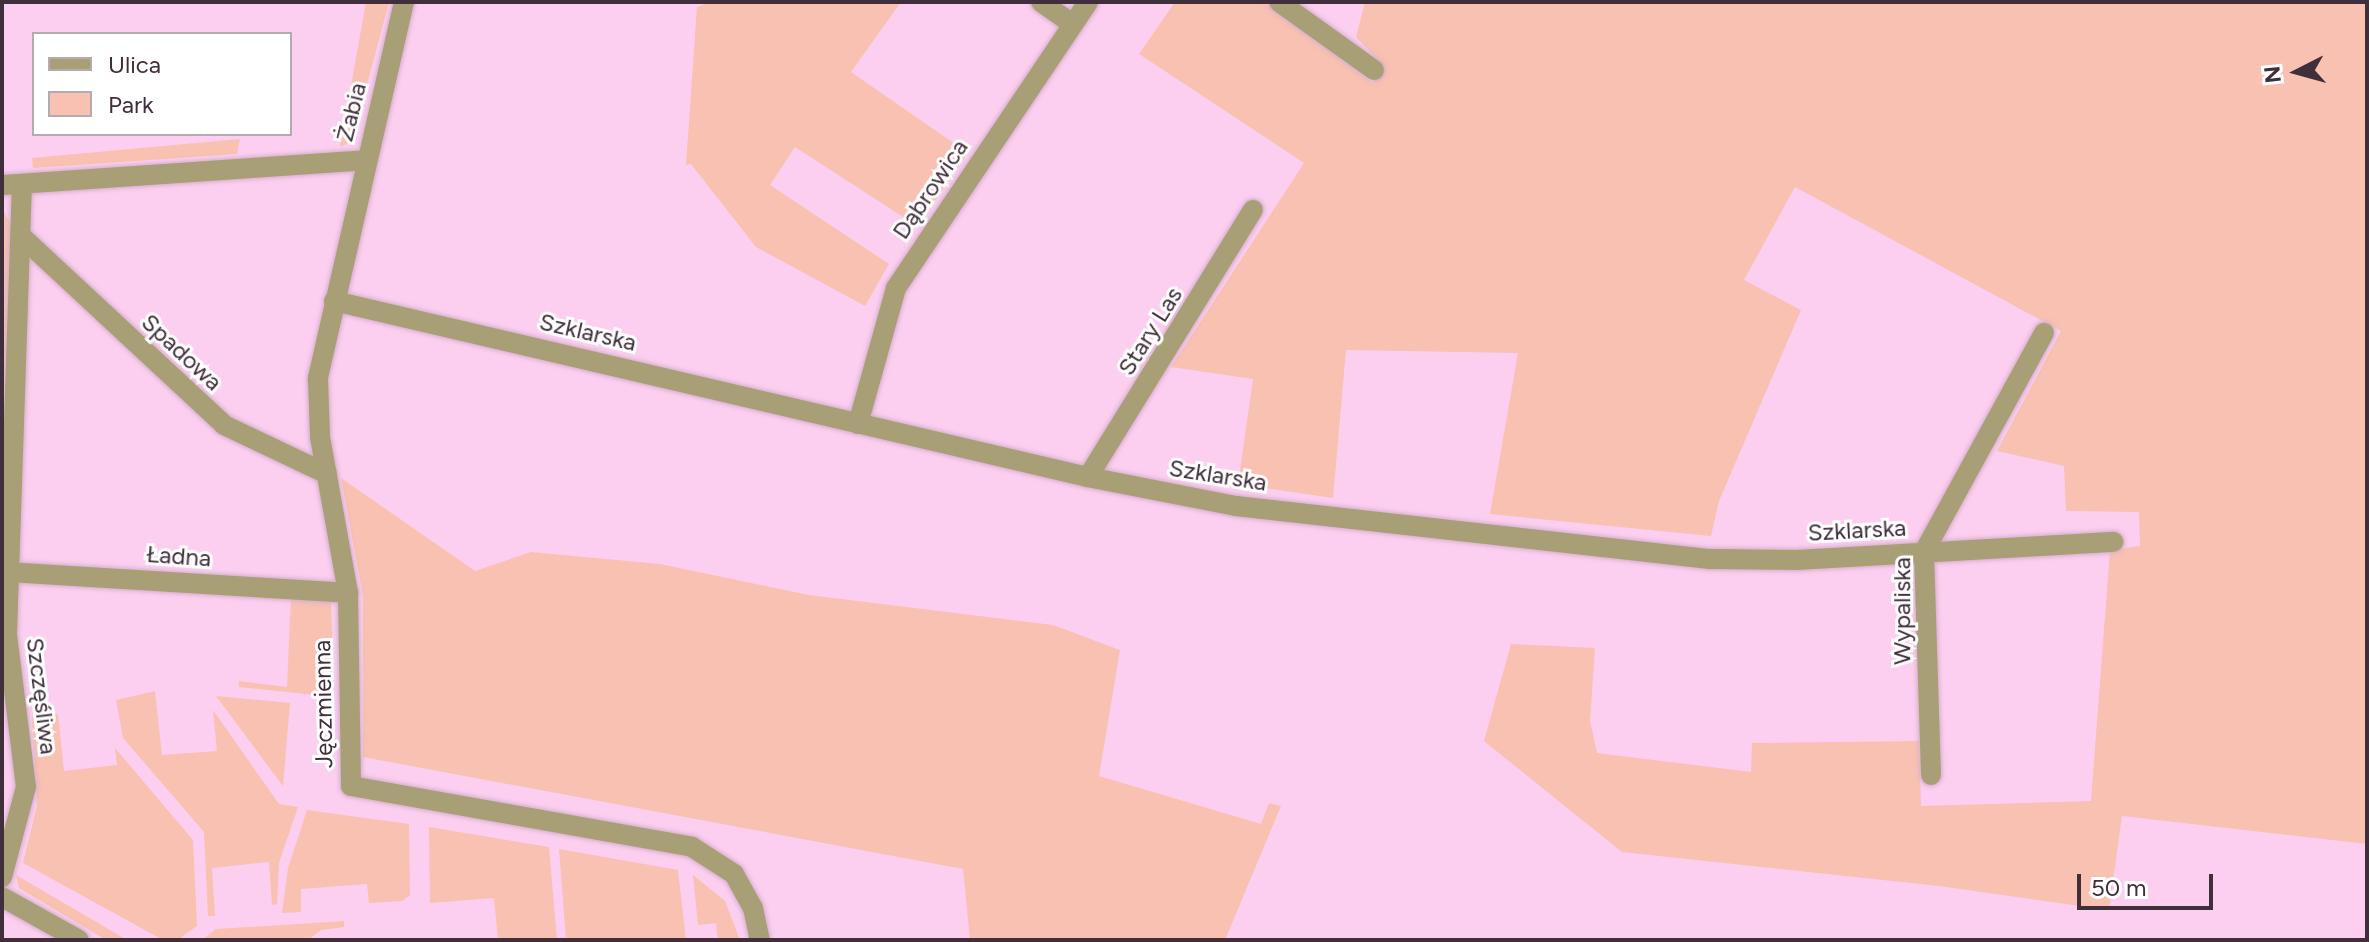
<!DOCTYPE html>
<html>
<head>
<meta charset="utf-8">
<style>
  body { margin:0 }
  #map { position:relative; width:2369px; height:942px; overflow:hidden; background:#fccff0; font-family:Figtree,sans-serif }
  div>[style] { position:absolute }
  .green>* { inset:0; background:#f8c1b1 }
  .roads { filter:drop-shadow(0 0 2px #d6afcc) drop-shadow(0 0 2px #d6afcc) }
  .minor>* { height:20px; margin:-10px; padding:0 10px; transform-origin:10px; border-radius:10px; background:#a99f76 }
  .tertiary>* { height:20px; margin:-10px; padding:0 10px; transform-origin:10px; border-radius:10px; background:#a99f76 }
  span { translate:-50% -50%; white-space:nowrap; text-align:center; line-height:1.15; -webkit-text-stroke:6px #fff; paint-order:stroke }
  .street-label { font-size:24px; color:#402e3b }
  .frame { position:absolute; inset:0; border:4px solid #402e3b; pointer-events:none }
  .legend { position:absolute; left:32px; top:32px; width:260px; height:104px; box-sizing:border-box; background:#fff; border:2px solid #b3abb1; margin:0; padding:10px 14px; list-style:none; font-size:24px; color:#402e3b }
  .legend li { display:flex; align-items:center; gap:16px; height:40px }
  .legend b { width:40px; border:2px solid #b3abb1 }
  .north { position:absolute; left:2257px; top:32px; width:80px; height:80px; -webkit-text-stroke:6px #fff; paint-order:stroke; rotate:264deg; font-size:22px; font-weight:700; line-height:32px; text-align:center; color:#402e3b }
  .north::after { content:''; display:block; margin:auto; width:28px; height:36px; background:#402e3b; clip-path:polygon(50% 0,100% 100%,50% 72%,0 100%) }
  .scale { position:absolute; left:2077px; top:874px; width:136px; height:36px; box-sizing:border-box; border:4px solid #402e3b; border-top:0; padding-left:10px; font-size:24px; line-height:28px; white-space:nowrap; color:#402e3b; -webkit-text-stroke:6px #fff; paint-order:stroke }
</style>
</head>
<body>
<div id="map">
  <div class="green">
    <div style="clip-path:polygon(366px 2px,389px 2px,352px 141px,340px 147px)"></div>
    <div style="clip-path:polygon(712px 2px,901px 2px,851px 72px,968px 153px,917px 226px,795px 147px,770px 185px,889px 264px,865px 306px,756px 247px,691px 164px,686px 165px,697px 7px)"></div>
    <div style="clip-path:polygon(1175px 2px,1264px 2px,1373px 83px,1385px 67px,1356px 37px,1365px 2px,2367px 2px,2367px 844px,2122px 816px,2109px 910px,1939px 886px,1622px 852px,1484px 741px,1511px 644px,1595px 648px,1590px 721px,1597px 753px,1751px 772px,1752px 743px,1919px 741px,1921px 806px,2091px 801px,2110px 550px,2140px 546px,2139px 512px,2066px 511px,2064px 466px,1997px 451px,2061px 331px,1795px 187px,1744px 280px,1801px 310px,1719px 501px,1711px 536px,1490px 514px,1518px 353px,1346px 350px,1333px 498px,1238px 484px,1253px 379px,1171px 367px,1304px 163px,1139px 54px)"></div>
    <div style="clip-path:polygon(240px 139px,237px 154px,33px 168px,32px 158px)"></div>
    <div style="clip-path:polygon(2px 208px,14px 231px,2px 500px)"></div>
    <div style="clip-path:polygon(341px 478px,475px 571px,531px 552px,660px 564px,809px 595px,1053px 625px,1120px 650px,1099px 776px,1261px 824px,1269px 803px,1281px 806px,1225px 940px,970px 940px,963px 869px,363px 757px,363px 596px)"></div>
    <div style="clip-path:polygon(291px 597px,331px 602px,334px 697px,239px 687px,239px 681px,287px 687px)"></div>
    <div style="clip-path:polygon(155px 691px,162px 755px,217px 751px,213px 710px,279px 804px,298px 807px,279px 863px,277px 904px,272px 905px,269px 862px,212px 868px,215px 916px,208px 916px,204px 832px,123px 738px,116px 700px)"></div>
    <div style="clip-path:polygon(216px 696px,290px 703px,283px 786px)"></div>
    <div style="clip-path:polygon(58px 714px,64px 771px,117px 765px,115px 748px,193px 840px,197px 926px,177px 940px,163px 940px,23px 863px,37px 806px,32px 717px)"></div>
    <div style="clip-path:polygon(307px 810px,409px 824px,410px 895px,402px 901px,369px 903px,367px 884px,301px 889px,301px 912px,282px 913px,288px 868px)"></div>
    <div style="clip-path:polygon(429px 827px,549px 847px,557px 940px,498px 940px,494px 898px,430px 903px)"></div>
    <div style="clip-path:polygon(559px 849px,678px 870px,686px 940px,566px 940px)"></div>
    <div style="clip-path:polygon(16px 875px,127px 940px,106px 940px,19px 888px)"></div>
    <div style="clip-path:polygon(693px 875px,725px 901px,740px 940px,718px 940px,716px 923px,698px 925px)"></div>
    <div style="clip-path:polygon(344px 921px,344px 927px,321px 930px,308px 940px,202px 940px,216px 929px)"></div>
  </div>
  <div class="roads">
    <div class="minor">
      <div style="left:404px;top:2px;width:387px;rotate:102.9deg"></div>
      <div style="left:318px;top:379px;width:58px;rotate:88deg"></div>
      <div style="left:320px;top:437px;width:158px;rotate:79.8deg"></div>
      <div style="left:348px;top:593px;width:193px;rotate:89.1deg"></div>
      <div style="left:351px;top:786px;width:346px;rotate:10.1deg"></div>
      <div style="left:692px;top:847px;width:50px;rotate:32.7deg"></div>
      <div style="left:734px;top:874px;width:39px;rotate:61deg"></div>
      <div style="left:753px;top:908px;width:33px;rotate:78deg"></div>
      <div style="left:1041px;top:2px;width:38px;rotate:35deg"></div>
      <div style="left:1279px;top:2px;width:117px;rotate:35.6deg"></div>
      <div style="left:2px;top:185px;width:365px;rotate:-3.9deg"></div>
      <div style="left:22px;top:237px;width:276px;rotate:42.9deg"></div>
      <div style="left:224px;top:425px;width:114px;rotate:25.4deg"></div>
      <div style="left:334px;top:301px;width:774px;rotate:13.14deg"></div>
      <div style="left:1088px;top:477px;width:151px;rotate:11.1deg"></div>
      <div style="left:1236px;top:506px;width:477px;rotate:6.4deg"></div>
      <div style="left:1710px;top:559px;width:88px;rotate:0.7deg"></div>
      <div style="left:1798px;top:560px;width:316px;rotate:-3.3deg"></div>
      <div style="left:858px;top:424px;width:141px;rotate:-74.4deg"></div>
      <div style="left:896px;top:288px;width:344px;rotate:-56.1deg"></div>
      <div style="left:1088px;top:477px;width:314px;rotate:-58.3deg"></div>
      <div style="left:7px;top:572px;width:342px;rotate:3.5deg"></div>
      <div style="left:1931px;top:775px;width:223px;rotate:-91.8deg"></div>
      <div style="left:1924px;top:552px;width:250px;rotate:-61.3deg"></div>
      <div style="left:2px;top:877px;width:93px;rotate:-75.1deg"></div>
      <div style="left:26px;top:787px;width:154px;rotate:-97.1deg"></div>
      <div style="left:7px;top:634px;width:450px;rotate:-88.1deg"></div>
    </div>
    <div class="tertiary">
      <div style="left:2px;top:897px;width:88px;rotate:29.2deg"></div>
    </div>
  </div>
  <div class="street-label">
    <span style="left:351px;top:112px;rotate:-76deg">Żabia</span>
    <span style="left:930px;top:189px;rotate:-56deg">Dąbrowica</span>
    <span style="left:1150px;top:331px;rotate:-58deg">Stary Las</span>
    <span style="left:588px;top:332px;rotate:13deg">Szklarska</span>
    <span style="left:182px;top:352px;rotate:43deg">Spadowa</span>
    <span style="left:1218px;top:475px;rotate:9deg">Szklarska</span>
    <span style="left:1857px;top:530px;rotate:-3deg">Szklarska</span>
    <span style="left:179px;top:556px;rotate:4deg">Ładna</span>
    <span style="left:1902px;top:611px;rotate:-90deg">Wypaliska</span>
    <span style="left:42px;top:696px;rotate:83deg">Szczęśliwa</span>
    <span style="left:323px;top:704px;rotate:-91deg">Jęczmienna</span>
  </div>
  <div class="frame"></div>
  <ul class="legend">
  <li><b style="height:10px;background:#a99f76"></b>Ulica</li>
  <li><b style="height:22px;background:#f8c1b1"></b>Park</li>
  </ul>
  <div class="north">N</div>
  <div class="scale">50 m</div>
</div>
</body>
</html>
